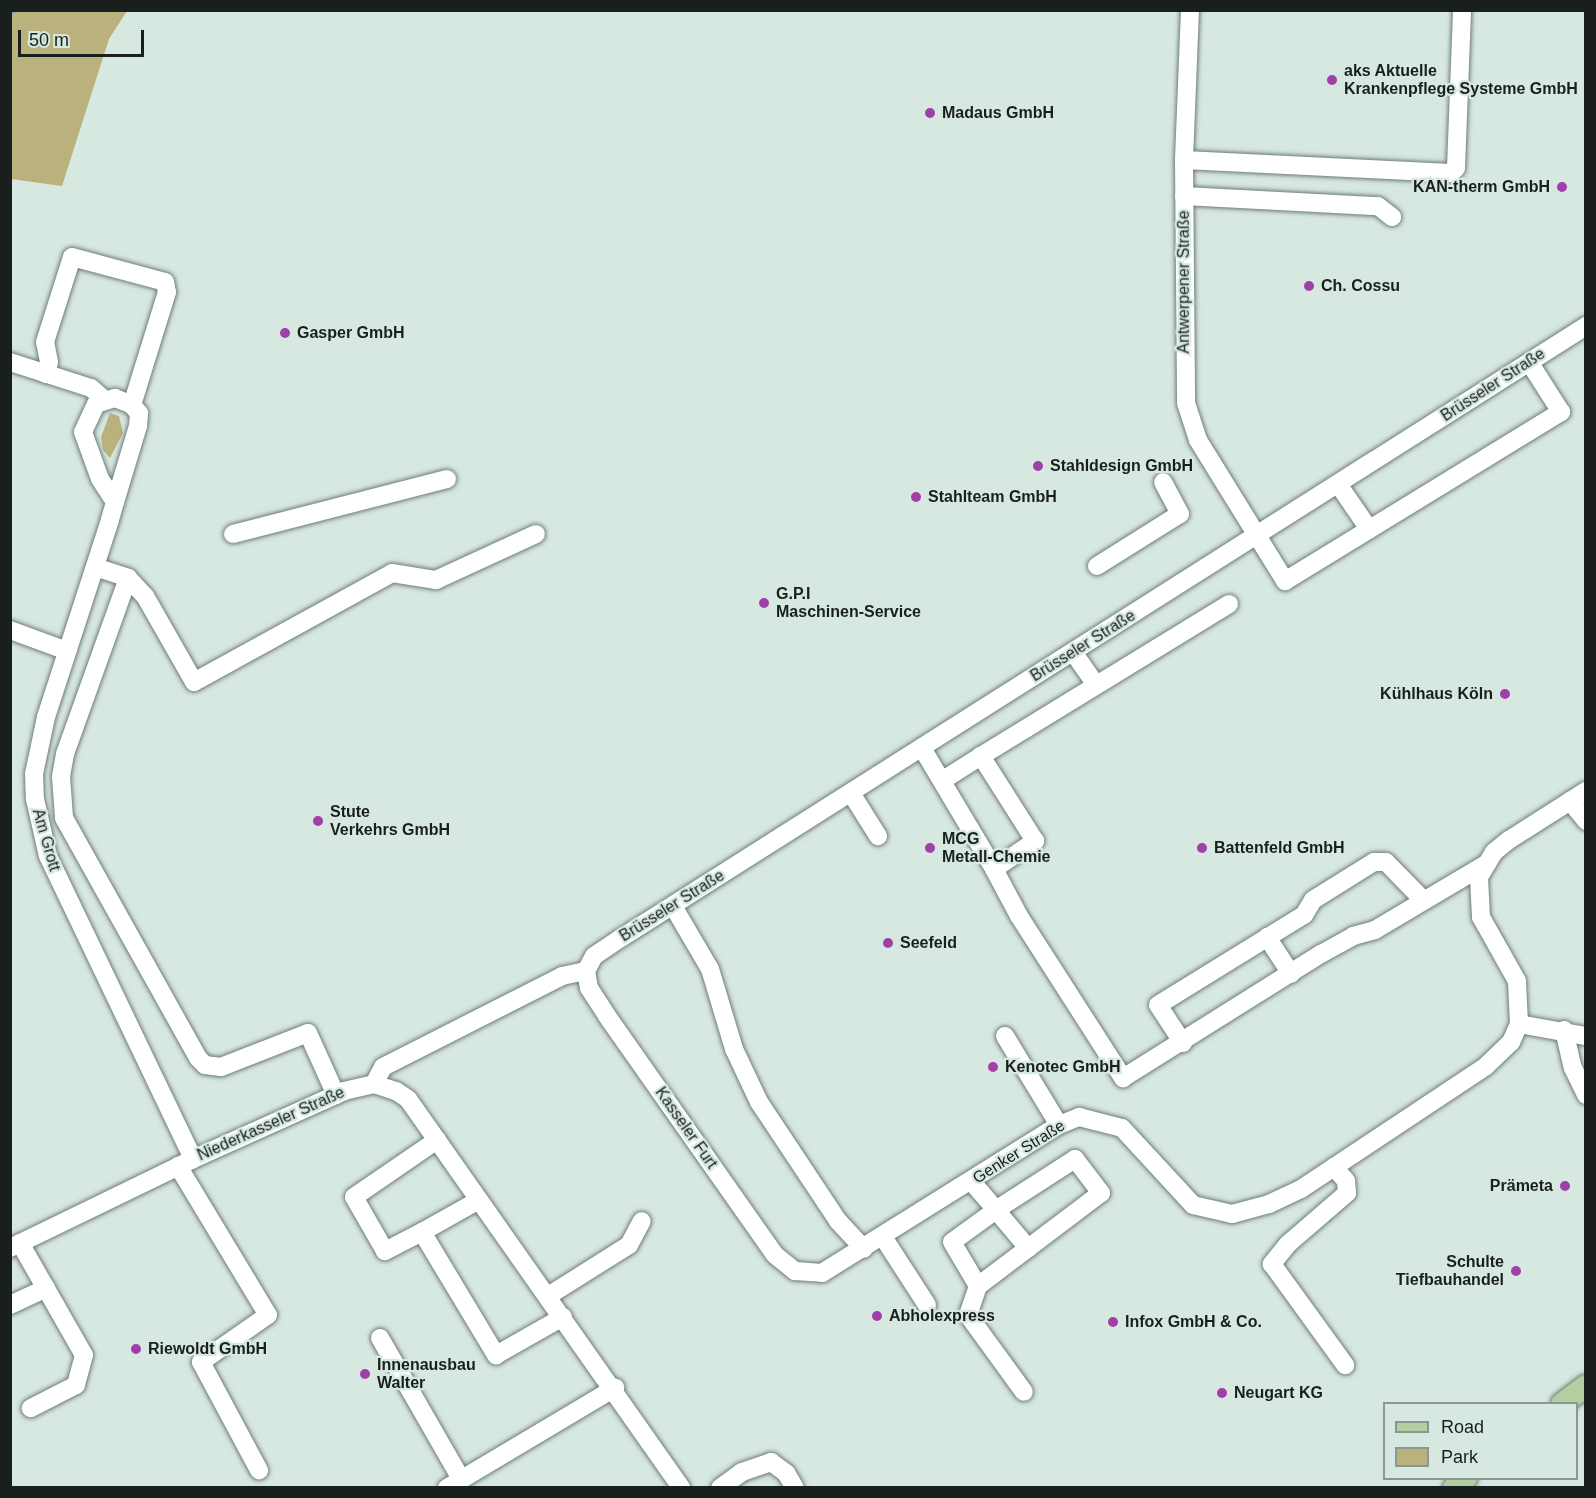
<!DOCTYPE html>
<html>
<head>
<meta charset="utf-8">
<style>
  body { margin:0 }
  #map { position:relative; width:1596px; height:1498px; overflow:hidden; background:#d7e8e0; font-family:Helvetica,sans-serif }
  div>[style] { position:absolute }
  .green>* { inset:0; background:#b9b27c }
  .stream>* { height:5px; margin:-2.5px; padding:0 2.5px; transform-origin:2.5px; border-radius:2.5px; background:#61adcf }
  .roads { filter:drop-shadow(0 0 2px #6e7d76) drop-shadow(0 0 2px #6e7d76) }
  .minor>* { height:18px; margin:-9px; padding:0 9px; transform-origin:9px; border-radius:9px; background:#fff }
  .major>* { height:22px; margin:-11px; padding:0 11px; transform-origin:11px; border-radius:11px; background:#b3cea0 }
  .dots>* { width:16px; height:16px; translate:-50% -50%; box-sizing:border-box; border:3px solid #d7e8e0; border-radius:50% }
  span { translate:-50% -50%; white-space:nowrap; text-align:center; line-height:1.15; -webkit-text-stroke:4.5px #d7e8e0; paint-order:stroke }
  .poi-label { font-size:16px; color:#191f1c; font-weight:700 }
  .left { translate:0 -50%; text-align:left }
  .right { translate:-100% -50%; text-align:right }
  .street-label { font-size:16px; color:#191f1c }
  .frame { position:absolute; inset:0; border:12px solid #191f1c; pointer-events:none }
  .legend { position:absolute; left:1383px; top:1402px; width:195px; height:78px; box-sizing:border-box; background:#d7e8e0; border:2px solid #8b9892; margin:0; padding:8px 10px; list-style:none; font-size:18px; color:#191f1c }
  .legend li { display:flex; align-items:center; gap:12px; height:30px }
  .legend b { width:30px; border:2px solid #8b9892 }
  .scale { position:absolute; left:18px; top:30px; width:126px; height:27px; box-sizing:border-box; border:3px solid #191f1c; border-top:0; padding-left:8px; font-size:18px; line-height:21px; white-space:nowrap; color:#191f1c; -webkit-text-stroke:4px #d7e8e0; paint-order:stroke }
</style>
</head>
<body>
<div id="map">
  <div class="green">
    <div style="clip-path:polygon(11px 10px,127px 11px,109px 39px,62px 186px,11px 179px)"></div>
    <div style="clip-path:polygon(110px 413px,119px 416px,123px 433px,110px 458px,103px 450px,101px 437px)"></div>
  </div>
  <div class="stream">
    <div style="left:10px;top:11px;width:3px;rotate:-18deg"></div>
  </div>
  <div class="roads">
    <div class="minor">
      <div style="left:1190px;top:10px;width:150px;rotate:92.3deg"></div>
      <div style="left:1184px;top:160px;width:243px;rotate:89.5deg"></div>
      <div style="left:1186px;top:403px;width:39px;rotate:72deg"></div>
      <div style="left:1198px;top:440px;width:166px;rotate:58.3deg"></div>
      <div style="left:1285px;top:581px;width:324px;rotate:-31.5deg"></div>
      <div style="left:1561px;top:412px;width:59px;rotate:-122.6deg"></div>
      <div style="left:1184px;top:160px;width:267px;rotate:2.8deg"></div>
      <div style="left:1451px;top:173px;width:7px;rotate:-45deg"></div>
      <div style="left:1456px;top:168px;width:158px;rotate:-87.8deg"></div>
      <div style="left:1184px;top:196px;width:194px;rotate:3deg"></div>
      <div style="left:1378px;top:206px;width:18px;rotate:38deg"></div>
      <div style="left:10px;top:362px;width:85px;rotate:17.8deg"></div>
      <div style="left:91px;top:388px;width:18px;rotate:41deg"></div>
      <div style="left:46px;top:374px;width:12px;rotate:-76deg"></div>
      <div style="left:49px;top:362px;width:20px;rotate:-101deg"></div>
      <div style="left:45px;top:342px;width:89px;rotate:-72.4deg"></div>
      <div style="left:72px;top:257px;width:96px;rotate:15deg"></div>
      <div style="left:165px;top:282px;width:10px;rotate:79deg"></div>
      <div style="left:167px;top:292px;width:118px;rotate:107.2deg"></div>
      <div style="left:1338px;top:484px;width:55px;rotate:55.4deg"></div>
      <div style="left:115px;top:502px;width:27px;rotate:-123deg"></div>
      <div style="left:100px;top:479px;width:50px;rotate:-109.9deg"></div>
      <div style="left:83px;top:432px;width:31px;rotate:-65deg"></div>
      <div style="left:96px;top:404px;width:20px;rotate:-18deg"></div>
      <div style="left:115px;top:398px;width:18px;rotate:22deg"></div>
      <div style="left:132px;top:405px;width:11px;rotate:49deg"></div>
      <div style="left:139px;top:413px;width:13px;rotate:94deg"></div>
      <div style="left:138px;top:426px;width:79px;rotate:106.8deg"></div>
      <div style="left:115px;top:502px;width:19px;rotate:106deg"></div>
      <div style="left:110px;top:520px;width:207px;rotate:108deg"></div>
      <div style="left:46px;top:717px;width:58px;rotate:101.9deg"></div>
      <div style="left:34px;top:774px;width:25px;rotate:88deg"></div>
      <div style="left:35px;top:799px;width:58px;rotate:77.2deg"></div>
      <div style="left:48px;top:856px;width:336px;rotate:64.4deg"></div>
      <div style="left:233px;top:534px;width:221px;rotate:-14.4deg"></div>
      <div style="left:1097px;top:566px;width:98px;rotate:-32.1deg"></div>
      <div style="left:1180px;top:514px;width:36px;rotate:-118deg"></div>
      <div style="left:95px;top:567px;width:35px;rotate:18deg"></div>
      <div style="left:128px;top:578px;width:25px;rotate:47deg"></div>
      <div style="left:145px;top:596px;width:99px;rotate:60.3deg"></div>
      <div style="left:194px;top:682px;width:226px;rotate:-28.8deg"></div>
      <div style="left:392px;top:573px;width:45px;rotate:9deg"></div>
      <div style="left:436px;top:580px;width:110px;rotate:-24.7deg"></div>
      <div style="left:128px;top:578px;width:187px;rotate:109.7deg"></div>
      <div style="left:65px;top:754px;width:22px;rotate:100deg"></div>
      <div style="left:61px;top:776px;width:42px;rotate:85.9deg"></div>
      <div style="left:64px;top:818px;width:275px;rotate:60.8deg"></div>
      <div style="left:198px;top:1058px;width:10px;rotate:45deg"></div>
      <div style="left:205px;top:1065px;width:16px;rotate:7deg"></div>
      <div style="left:221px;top:1067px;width:93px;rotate:-21.3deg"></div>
      <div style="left:308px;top:1033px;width:68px;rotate:65.7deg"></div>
      <div style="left:10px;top:630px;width:61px;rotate:20.2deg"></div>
      <div style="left:1073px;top:652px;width:40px;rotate:55.1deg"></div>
      <div style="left:922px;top:748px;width:141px;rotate:59.2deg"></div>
      <div style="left:994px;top:869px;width:50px;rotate:-34.3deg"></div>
      <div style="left:1035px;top:841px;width:101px;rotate:-122.4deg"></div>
      <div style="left:981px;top:756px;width:45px;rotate:147.7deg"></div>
      <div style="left:981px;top:756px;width:291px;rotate:-31.5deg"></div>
      <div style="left:851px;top:793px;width:51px;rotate:57.9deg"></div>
      <div style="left:1570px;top:801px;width:26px;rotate:51deg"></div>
      <div style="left:994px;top:869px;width:53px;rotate:62deg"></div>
      <div style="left:1019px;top:916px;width:193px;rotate:57.3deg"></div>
      <div style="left:1123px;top:1078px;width:234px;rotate:-32.1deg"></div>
      <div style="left:1321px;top:954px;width:37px;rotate:-29deg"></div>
      <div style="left:1353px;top:936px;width:23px;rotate:-15deg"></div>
      <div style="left:1375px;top:930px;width:129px;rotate:-30.7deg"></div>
      <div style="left:673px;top:906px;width:73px;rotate:59.6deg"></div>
      <div style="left:710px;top:969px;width:84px;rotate:73.3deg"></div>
      <div style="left:734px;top:1049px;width:59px;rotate:64.7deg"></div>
      <div style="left:759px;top:1102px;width:143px;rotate:56.4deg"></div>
      <div style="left:838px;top:1221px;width:38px;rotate:47deg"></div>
      <div style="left:1267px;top:937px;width:44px;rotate:57deg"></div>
      <div style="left:586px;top:971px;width:17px;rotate:80deg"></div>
      <div style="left:589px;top:988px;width:33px;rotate:57deg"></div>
      <div style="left:607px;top:1016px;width:292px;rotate:54.9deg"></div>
      <div style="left:775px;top:1255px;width:26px;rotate:39deg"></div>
      <div style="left:795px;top:1271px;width:27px;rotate:4deg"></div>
      <div style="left:822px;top:1273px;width:279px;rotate:-32deg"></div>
      <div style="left:1059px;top:1125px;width:22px;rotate:-22deg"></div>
      <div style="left:1079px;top:1117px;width:44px;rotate:14.3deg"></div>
      <div style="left:1122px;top:1128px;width:105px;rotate:47.3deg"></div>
      <div style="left:1193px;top:1205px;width:40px;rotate:13deg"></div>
      <div style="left:1232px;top:1214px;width:38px;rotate:-15deg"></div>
      <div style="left:1269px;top:1204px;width:35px;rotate:-25deg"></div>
      <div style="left:1301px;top:1189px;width:222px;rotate:-33.6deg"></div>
      <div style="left:1486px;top:1066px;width:35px;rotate:-44deg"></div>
      <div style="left:1511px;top:1042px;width:20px;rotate:-66deg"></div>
      <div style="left:1519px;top:1024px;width:43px;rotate:-92.7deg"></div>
      <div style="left:1517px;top:981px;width:73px;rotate:-119.4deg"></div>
      <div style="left:1481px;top:917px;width:40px;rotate:-92.9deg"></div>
      <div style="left:1479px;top:877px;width:29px;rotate:-59deg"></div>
      <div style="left:1494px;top:852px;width:19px;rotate:-39deg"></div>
      <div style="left:1509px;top:840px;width:91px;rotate:-32.5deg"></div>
      <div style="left:586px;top:971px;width:17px;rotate:-62deg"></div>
      <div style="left:594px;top:956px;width:32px;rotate:-34deg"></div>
      <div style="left:621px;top:938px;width:1143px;rotate:-32.38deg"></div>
      <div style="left:1519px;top:1024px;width:68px;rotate:10.2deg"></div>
      <div style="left:1564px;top:1030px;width:39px;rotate:77deg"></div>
      <div style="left:1573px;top:1068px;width:30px;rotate:64deg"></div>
      <div style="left:1005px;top:1036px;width:104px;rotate:58.8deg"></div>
      <div style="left:1183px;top:1043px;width:45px;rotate:-123.3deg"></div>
      <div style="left:1158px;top:1005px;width:172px;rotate:-31.7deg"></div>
      <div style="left:1304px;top:915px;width:17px;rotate:-59deg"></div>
      <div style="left:1313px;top:900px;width:72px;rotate:-31.9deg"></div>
      <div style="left:1374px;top:862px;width:12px"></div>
      <div style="left:1386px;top:862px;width:54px;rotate:45.7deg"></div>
      <div style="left:374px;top:1084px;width:19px;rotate:-62deg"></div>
      <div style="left:383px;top:1067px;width:201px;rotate:-26.9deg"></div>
      <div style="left:562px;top:976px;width:25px;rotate:-12deg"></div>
      <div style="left:178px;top:1166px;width:174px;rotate:58.9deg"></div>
      <div style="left:268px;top:1315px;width:82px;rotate:145deg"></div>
      <div style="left:201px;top:1362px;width:123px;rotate:61.8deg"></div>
      <div style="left:1334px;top:1167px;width:18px;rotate:49deg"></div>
      <div style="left:1346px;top:1181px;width:12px;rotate:85deg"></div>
      <div style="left:1347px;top:1193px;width:78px;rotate:139.2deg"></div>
      <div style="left:1288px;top:1244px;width:26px;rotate:129deg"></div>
      <div style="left:1272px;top:1264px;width:125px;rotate:54.1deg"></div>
      <div style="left:971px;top:1181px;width:38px;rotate:49deg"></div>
      <div style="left:996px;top:1210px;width:54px;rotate:144deg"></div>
      <div style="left:952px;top:1242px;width:51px;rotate:59.4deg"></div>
      <div style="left:978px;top:1286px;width:154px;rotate:-37.1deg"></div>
      <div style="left:1101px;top:1193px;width:43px;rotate:-127.4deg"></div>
      <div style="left:1075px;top:1159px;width:94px;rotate:147.2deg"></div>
      <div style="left:996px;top:1210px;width:50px;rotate:49.9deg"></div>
      <div style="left:479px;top:1200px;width:65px;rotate:150.7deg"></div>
      <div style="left:422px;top:1232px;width:144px;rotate:59deg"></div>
      <div style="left:496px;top:1355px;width:77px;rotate:-29.6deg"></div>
      <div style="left:422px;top:1232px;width:42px;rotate:152.8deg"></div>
      <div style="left:385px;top:1251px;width:62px;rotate:-119.9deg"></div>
      <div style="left:354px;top:1197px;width:101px;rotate:-34.5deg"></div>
      <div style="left:883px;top:1237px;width:81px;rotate:57.1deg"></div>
      <div style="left:20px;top:1243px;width:129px;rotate:60.3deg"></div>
      <div style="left:84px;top:1355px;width:31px;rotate:105deg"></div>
      <div style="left:76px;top:1385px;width:51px;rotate:152.9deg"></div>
      <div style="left:10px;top:1248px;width:203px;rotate:-25.9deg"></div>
      <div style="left:193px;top:1159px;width:166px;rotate:-24.2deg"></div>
      <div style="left:344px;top:1091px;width:31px;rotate:-13deg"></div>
      <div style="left:374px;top:1084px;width:23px;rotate:18deg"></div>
      <div style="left:396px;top:1091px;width:14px;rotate:34deg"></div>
      <div style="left:408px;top:1099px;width:475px;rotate:54.9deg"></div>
      <div style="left:978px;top:1286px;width:31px;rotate:109deg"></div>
      <div style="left:968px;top:1315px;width:95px;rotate:54deg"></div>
      <div style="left:548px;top:1296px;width:96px;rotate:-32.2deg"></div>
      <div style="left:629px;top:1245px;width:27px;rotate:-62deg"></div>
      <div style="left:10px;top:1305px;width:40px;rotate:-25deg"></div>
      <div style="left:380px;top:1338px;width:163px;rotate:60.1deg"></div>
      <div style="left:447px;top:1488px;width:196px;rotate:-30.8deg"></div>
      <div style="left:720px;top:1488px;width:27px;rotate:-36deg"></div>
      <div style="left:742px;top:1472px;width:31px;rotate:-19deg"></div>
      <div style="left:771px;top:1462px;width:19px;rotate:36deg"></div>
      <div style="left:786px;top:1473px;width:17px;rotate:59deg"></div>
    </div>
    <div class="major">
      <div style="left:1562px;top:1404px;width:30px;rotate:-37deg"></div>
      <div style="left:1454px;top:1488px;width:16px;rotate:-40deg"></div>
    </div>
  </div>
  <div class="dots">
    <div style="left:1332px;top:80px;background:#9f3fa7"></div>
    <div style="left:930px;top:113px;background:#9f3fa7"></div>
    <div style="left:1562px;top:187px;background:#9f3fa7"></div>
    <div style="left:1309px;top:286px;background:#9f3fa7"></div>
    <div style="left:285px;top:333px;background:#9f3fa7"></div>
    <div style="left:1038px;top:466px;background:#9f3fa7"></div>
    <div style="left:916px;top:497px;background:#9f3fa7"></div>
    <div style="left:764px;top:603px;background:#9f3fa7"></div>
    <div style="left:1505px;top:694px;background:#9f3fa7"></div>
    <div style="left:318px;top:821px;background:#9f3fa7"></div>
    <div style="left:930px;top:848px;background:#9f3fa7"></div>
    <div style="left:1202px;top:848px;background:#9f3fa7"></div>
    <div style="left:888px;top:943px;background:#9f3fa7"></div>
    <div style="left:993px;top:1067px;background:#9f3fa7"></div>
    <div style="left:1565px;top:1186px;background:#9f3fa7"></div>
    <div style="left:1516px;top:1271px;background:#9f3fa7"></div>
    <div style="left:877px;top:1316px;background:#9f3fa7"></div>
    <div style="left:1113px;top:1322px;background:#9f3fa7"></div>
    <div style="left:136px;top:1349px;background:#9f3fa7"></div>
    <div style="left:365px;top:1374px;background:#9f3fa7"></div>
    <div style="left:1222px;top:1393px;background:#9f3fa7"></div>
  </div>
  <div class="poi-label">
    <span class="left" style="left:1344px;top:80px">aks Aktuelle<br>Krankenpflege Systeme GmbH</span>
    <span class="left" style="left:942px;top:113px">Madaus GmbH</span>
    <span class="right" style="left:1550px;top:187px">KAN-therm GmbH</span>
    <span class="left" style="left:1321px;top:286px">Ch. Cossu</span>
    <span class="left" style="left:297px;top:333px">Gasper GmbH</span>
    <span class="left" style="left:1050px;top:466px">Stahldesign GmbH</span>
    <span class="left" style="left:928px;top:497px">Stahlteam GmbH</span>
    <span class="left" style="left:776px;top:603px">G.P.I<br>Maschinen-Service</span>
    <span class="right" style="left:1493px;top:694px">Kühlhaus Köln</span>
    <span class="left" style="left:330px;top:821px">Stute<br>Verkehrs GmbH</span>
    <span class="left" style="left:942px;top:848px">MCG<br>Metall-Chemie</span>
    <span class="left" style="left:1214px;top:848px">Battenfeld GmbH</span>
    <span class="left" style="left:900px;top:943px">Seefeld</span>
    <span class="left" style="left:1005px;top:1067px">Kenotec GmbH</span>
    <span class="right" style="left:1553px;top:1186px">Prämeta</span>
    <span class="right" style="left:1504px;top:1271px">Schulte<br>Tiefbauhandel</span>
    <span class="left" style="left:889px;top:1316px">Abholexpress</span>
    <span class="left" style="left:1125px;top:1322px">Infox GmbH &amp; Co.</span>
    <span class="left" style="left:148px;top:1349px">Riewoldt GmbH</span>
    <span class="left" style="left:377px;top:1374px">Innenausbau<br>Walter</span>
    <span class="left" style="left:1234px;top:1393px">Neugart KG</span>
  </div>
  <div class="street-label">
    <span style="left:1184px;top:282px;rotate:-90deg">Antwerpener Straße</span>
    <span style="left:1493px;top:385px;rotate:-33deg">Brüsseler Straße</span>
    <span style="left:1083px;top:646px;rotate:-32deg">Brüsseler Straße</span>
    <span style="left:46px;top:840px;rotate:74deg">Am Grott</span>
    <span style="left:672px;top:906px;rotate:-32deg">Brüsseler Straße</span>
    <span style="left:271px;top:1124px;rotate:-24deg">Niederkasseler Straße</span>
    <span style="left:686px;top:1128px;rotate:55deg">Kasseler Furt</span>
    <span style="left:1019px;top:1152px;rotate:-32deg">Genker Straße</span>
  </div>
  <div class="frame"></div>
  <ul class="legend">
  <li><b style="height:8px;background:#b3cea0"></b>Road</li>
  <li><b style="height:16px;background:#b9b27c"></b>Park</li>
  </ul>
  <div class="scale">50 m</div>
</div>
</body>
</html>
